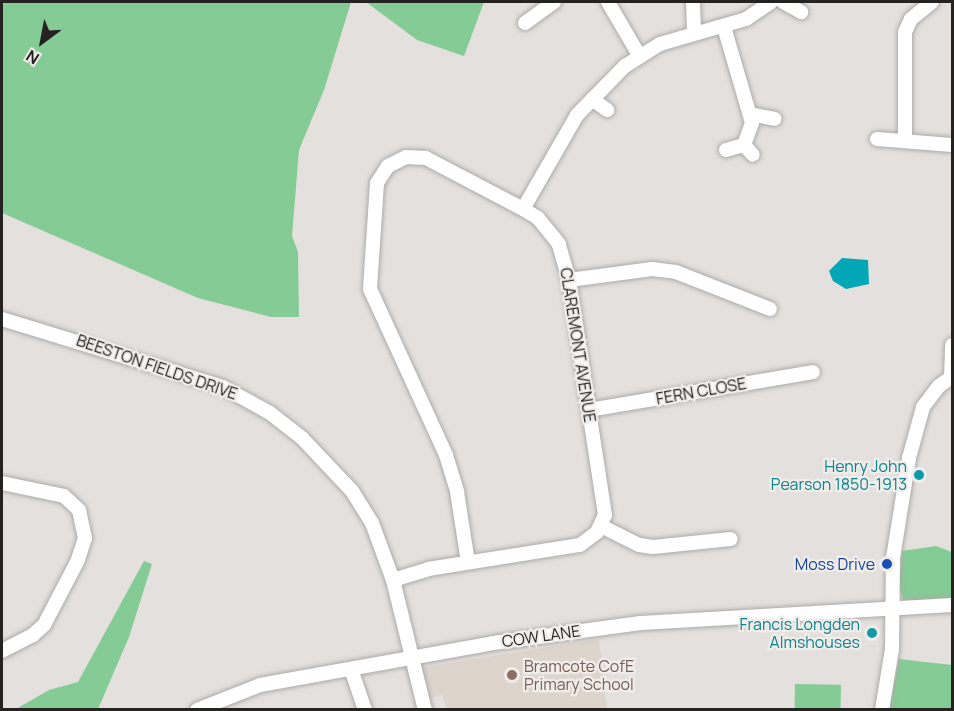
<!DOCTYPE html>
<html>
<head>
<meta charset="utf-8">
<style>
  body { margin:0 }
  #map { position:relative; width:954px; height:711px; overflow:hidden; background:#e3e0dd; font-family:Manrope,sans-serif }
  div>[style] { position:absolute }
  .built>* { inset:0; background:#ddd5cc }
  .green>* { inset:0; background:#85cb95; transform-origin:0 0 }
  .water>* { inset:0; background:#01a7b7 }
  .roads { filter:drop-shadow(0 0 2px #adaaa8) drop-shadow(0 0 2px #adaaa8) }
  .minor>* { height:14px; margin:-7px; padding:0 7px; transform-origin:7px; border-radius:7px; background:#fff }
  .dots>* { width:16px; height:16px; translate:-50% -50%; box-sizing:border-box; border:3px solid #f0edea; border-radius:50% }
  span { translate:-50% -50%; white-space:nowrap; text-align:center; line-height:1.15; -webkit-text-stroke:4.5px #f0edea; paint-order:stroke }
  .street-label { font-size:16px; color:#242322 }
  .culture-label { font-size:16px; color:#0d838f }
  .right { translate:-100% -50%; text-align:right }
  .transit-label { font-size:16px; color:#164399 }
  .education-label { font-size:16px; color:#785e54 }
  .left { translate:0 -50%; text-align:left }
  .frame { position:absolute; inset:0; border:3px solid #242322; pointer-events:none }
  .north { position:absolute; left:12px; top:12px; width:60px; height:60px; -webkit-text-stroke:4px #f0edea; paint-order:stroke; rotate:212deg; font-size:16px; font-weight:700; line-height:24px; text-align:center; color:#242322 }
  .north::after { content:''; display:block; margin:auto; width:21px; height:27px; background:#242322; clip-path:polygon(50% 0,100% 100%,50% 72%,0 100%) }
</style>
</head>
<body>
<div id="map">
  <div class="built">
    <div style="clip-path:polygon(599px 639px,607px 709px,447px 709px,442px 695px,426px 699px,419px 668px)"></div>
  </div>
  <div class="green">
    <div style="clip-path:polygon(2px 2px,351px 2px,324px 90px,299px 150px,292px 236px,298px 252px,299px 317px,271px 317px,198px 298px,2px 213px)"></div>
    <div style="clip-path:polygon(366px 2px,484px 2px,464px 56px,417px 40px)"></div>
    <div style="clip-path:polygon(936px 546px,952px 552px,952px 600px,903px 600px,899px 587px,902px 551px)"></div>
    <div style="clip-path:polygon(144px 561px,152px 564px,129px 637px,98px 709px,16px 709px,49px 690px,78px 682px)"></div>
    <div style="clip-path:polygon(899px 659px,952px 665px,952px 709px,889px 709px)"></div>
    <div style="left:795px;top:684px;width:46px;height:25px;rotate:1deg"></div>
  </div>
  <div class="water">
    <div style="clip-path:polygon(842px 258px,868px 260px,869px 284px,846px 289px,833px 281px,829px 271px)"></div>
  </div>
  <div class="roads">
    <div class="minor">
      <div style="left:608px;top:2px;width:61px;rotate:59.7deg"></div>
      <div style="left:693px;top:2px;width:31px;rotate:88deg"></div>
      <div style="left:783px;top:2px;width:21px;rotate:29deg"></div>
      <div style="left:525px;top:23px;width:36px;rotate:-36deg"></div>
      <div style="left:724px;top:27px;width:100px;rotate:73.7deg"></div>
      <div style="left:752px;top:123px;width:23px;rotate:110deg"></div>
      <div style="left:592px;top:99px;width:19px;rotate:36deg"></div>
      <div style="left:750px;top:114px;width:25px;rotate:11deg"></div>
      <div style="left:877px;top:139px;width:75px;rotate:4.6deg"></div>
      <div style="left:905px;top:141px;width:109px;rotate:-90deg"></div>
      <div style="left:905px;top:32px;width:14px;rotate:-65deg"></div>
      <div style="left:911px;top:19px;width:27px;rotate:-39deg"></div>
      <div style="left:726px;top:150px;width:19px;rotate:-16deg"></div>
      <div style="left:744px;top:145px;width:13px;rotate:48deg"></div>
      <div style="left:523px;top:209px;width:108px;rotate:-60.1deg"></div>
      <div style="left:577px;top:115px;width:69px;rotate:-45.6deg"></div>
      <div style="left:625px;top:66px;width:41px;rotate:-32.2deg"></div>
      <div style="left:660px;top:44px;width:90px;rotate:-16.2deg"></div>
      <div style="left:746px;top:19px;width:30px;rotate:-34deg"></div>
      <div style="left:569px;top:280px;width:84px;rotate:-7.5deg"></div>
      <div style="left:652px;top:269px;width:24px;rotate:7deg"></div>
      <div style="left:676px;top:272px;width:101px;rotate:21.5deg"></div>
      <div style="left:2px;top:319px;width:231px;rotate:17.1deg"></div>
      <div style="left:223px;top:387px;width:54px;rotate:29deg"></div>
      <div style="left:270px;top:413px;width:41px;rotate:38deg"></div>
      <div style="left:302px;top:438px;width:73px;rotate:46.7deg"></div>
      <div style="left:352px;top:491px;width:38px;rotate:58deg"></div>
      <div style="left:372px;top:523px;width:61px;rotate:69.8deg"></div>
      <div style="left:393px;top:580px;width:134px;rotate:76.2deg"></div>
      <div style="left:951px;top:378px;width:33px;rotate:-88deg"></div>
      <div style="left:589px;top:410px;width:227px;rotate:-9.6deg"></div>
      <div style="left:2px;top:483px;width:63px;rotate:11.8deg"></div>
      <div style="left:64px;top:496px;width:21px;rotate:43deg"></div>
      <div style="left:79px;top:510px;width:29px;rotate:78deg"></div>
      <div style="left:85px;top:538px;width:23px;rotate:108deg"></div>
      <div style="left:78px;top:560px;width:73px;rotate:117.6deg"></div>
      <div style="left:44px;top:625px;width:15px;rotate:138deg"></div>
      <div style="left:33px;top:635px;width:35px;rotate:153deg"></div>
      <div style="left:601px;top:526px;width:42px;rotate:26.6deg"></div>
      <div style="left:639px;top:545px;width:14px;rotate:8deg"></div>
      <div style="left:653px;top:547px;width:78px;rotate:-5.9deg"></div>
      <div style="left:393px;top:580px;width:37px;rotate:-17deg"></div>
      <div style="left:428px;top:569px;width:154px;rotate:-9deg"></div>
      <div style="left:580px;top:545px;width:21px;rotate:-37deg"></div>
      <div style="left:597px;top:532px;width:19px;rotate:-65deg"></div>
      <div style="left:605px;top:515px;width:238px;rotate:-98.7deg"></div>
      <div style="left:569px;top:280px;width:37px;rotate:-106deg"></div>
      <div style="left:559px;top:244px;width:33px;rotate:-129deg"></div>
      <div style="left:538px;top:218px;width:17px;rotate:-149deg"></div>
      <div style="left:523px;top:209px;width:110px;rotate:-152.3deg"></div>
      <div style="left:426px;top:158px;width:20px;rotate:-177deg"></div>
      <div style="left:406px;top:157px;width:20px;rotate:153deg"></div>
      <div style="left:388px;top:166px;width:20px;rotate:123deg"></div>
      <div style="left:377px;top:183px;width:106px;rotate:93.8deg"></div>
      <div style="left:370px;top:289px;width:183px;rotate:65.4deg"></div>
      <div style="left:446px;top:455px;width:39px;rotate:73deg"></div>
      <div style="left:457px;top:492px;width:71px;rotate:81.1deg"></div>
      <div style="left:351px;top:669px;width:43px;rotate:71.1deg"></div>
      <div style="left:197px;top:710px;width:68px;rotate:-21.6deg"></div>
      <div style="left:260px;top:685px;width:237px;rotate:-10.2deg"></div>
      <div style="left:493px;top:643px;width:149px;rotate:-7.7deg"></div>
      <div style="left:641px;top:623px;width:312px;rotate:-3.3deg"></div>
      <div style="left:882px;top:710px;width:62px;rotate:-80.7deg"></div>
      <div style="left:892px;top:649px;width:91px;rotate:-89.4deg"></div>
      <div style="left:893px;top:558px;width:101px;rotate:-80.9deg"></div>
      <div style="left:909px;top:458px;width:53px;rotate:-74.6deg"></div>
      <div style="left:923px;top:407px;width:26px;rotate:-53deg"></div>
      <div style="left:939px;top:386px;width:16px;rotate:-35deg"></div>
    </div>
  </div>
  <div class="dots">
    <div style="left:919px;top:475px;background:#0f9aa8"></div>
    <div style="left:887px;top:564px;background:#1a4fb4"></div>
    <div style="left:872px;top:633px;background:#0f9aa8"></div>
    <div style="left:512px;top:675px;background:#8d6e63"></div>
  </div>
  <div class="street-label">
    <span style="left:578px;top:345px;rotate:81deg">CLAREMONT AVENUE</span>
    <span style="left:157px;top:367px;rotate:19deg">BEESTON FIELDS DRIVE</span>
    <span style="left:701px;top:391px;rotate:-10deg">FERN CLOSE</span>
    <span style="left:541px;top:636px;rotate:-8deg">COW LANE</span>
  </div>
  <div class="culture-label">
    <span class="right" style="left:907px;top:475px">Henry John<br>Pearson 1850-1913</span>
    <span class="right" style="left:860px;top:633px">Francis Longden<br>Almshouses</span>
  </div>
  <div class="transit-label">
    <span class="right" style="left:875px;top:564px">Moss Drive</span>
  </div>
  <div class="education-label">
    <span class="left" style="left:524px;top:675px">Bramcote CofE<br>Primary School</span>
  </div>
  <div class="frame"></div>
  <div class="north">N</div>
</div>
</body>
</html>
